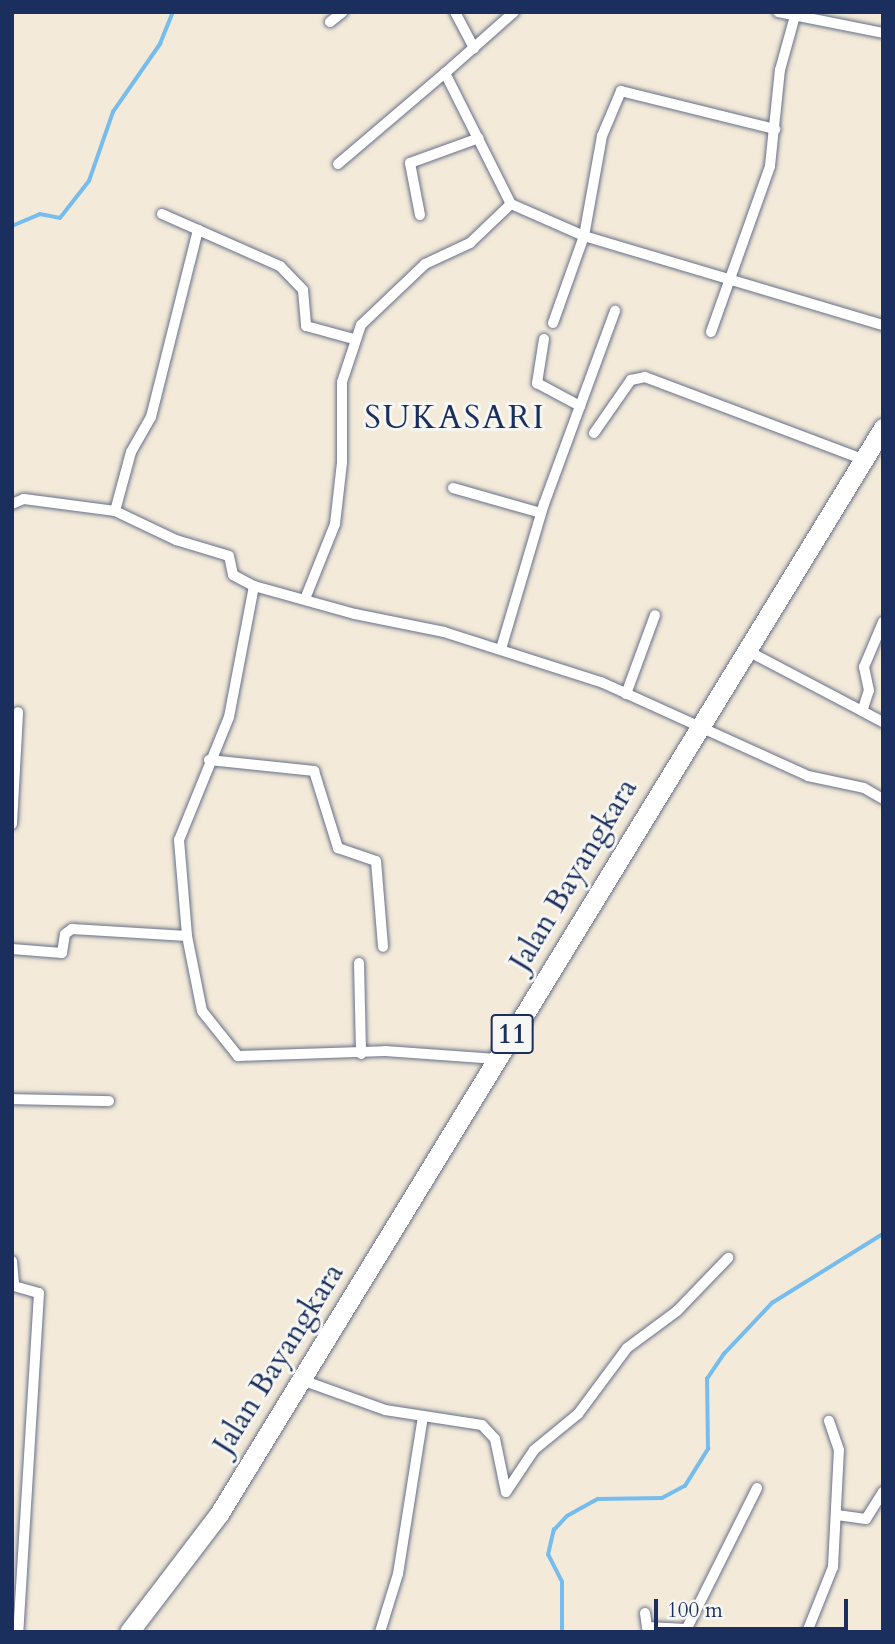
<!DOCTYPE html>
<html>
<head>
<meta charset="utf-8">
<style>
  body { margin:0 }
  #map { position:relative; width:895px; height:1644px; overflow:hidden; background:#f3ead9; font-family:Cardo,serif }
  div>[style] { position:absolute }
  .stream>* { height:3.5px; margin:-1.75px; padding:0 1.75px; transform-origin:1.75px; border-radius:1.75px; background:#76bded }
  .roads { filter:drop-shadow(0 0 2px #677089) drop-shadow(0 0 2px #677089) }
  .street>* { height:10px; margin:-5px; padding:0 5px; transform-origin:5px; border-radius:5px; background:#fff }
  .highway>* { height:19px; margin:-9.5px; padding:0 9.5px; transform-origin:9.5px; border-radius:9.5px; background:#fff }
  span { translate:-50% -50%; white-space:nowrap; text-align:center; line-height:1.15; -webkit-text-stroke:6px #f6f6f2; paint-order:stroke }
  .shield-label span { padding:2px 5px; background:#f6f6f2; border:2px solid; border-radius:5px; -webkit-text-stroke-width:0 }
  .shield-label { font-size:28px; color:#1b2f5e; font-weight:700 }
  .street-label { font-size:30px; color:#1b2f5e }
  .quarter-label { font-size:33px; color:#1b2f5e; letter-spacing:2px }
  .frame { position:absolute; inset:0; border:14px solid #1b2f5e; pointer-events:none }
  .scale { position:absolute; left:654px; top:1599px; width:194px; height:32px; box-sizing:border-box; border:4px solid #1b2f5e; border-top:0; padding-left:9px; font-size:21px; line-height:24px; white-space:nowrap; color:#1b2f5e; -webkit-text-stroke:5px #f6f6f2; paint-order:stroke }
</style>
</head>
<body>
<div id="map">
  <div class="stream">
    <div style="left:12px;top:226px;width:30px;rotate:-23deg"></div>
    <div style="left:40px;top:214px;width:20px;rotate:11deg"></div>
    <div style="left:60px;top:218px;width:47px;rotate:-51.9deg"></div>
    <div style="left:89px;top:181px;width:73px;rotate:-70.8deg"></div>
    <div style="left:113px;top:112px;width:83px;rotate:-55.3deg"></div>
    <div style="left:160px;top:44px;width:35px;rotate:-68deg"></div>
    <div style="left:562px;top:1632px;width:50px;rotate:-90deg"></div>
    <div style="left:562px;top:1582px;width:30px;rotate:-117deg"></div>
    <div style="left:548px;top:1555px;width:26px;rotate:-77deg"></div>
    <div style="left:554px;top:1530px;width:19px;rotate:-47deg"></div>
    <div style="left:567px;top:1516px;width:35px;rotate:-29deg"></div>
    <div style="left:598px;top:1499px;width:64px;rotate:-0.9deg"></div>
    <div style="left:662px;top:1498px;width:26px;rotate:-28deg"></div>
    <div style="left:685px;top:1486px;width:44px;rotate:-58.1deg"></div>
    <div style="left:708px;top:1449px;width:70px;rotate:-90.8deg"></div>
    <div style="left:707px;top:1379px;width:30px;rotate:-56deg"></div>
    <div style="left:724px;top:1354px;width:70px;rotate:-46.7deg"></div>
    <div style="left:772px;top:1303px;width:131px;rotate:-31.9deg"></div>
  </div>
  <div class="roads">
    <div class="street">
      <div style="left:455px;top:12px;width:41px;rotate:62.2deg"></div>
      <div style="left:514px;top:12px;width:92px;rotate:138.5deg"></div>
      <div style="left:445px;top:73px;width:147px;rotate:63.3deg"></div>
      <div style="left:511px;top:204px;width:80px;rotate:23.7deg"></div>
      <div style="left:584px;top:236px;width:312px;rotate:16.6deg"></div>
      <div style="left:778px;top:12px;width:107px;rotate:11.3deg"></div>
      <div style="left:330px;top:22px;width:16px;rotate:-38deg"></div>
      <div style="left:338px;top:164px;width:140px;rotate:-40.4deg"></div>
      <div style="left:162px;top:214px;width:129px;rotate:23.8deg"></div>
      <div style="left:280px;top:266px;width:33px;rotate:46deg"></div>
      <div style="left:303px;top:290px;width:36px;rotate:85deg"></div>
      <div style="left:306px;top:326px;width:50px;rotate:15.2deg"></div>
      <div style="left:420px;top:215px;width:53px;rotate:-100.9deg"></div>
      <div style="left:410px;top:163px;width:73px;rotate:-19.9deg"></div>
      <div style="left:553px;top:323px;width:92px;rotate:-70.4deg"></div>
      <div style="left:584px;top:236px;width:102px;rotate:-79.8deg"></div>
      <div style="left:602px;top:136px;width:49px;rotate:-67.1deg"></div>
      <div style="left:621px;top:91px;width:159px;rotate:13.9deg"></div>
      <div style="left:711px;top:332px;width:176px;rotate:-70.4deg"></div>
      <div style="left:770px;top:166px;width:97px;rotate:-84.1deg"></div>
      <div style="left:780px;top:70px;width:56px;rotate:-74.5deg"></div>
      <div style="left:544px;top:339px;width:45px;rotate:99deg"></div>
      <div style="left:537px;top:383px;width:49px;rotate:28.1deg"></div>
      <div style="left:594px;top:433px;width:65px;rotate:-55.1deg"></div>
      <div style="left:631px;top:380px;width:14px;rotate:-12deg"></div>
      <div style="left:645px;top:377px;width:232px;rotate:20.7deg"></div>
      <div style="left:453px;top:488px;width:91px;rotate:15.9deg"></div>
      <div style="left:12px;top:504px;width:13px;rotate:-23deg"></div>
      <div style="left:24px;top:499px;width:92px;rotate:7.5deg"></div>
      <div style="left:115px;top:511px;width:68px;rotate:25.4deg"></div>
      <div style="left:176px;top:540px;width:55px;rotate:16.8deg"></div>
      <div style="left:229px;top:556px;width:19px;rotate:78deg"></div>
      <div style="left:233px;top:575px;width:24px;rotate:28deg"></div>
      <div style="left:254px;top:586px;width:105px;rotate:15.5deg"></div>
      <div style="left:355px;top:614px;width:91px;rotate:11.4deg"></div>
      <div style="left:444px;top:632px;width:165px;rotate:17.7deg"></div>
      <div style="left:601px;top:682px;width:227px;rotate:24.4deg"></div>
      <div style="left:808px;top:776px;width:57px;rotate:12.1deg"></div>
      <div style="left:864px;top:788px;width:22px;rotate:30deg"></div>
      <div style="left:115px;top:511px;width:61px;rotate:-74.8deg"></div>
      <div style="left:131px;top:452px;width:40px;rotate:-60.3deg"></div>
      <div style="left:151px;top:417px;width:193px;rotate:-75.9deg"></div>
      <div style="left:254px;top:586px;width:133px;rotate:100.8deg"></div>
      <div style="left:229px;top:717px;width:133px;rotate:112.1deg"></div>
      <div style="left:179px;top:840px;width:96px;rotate:85.2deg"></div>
      <div style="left:187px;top:936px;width:76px;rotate:78.7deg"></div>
      <div style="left:202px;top:1011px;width:58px;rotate:51.3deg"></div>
      <div style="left:238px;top:1056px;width:147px;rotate:-1.9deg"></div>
      <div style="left:385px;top:1051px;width:112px;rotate:4.1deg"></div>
      <div style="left:305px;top:599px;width:81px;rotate:-68.2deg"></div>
      <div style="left:335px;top:524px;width:61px;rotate:-83.5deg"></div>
      <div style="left:342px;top:463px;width:81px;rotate:-90deg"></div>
      <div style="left:342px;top:382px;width:60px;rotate:-71.6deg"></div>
      <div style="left:361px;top:325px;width:88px;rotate:-43.6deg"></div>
      <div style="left:425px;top:264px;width:50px;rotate:-25deg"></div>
      <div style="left:470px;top:243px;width:57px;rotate:-43.6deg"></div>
      <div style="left:883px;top:622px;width:49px;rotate:112.9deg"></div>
      <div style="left:864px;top:667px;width:24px;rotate:78deg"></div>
      <div style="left:869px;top:690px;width:22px;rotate:108deg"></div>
      <div style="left:862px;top:711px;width:24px;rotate:28deg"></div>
      <div style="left:501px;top:649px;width:151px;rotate:-73.5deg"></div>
      <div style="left:544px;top:504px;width:206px;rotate:-69.8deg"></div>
      <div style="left:744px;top:649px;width:133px;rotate:27.7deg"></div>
      <div style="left:626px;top:694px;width:84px;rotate:-69.8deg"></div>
      <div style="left:209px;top:760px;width:106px;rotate:6deg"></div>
      <div style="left:314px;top:771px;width:81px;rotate:72.7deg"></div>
      <div style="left:338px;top:848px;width:40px;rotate:18.9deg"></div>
      <div style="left:376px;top:861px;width:86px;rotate:85.3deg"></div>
      <div style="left:12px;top:824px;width:112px;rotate:-86.9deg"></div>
      <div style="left:12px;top:949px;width:50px;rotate:4.6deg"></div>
      <div style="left:62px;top:953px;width:19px;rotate:-81deg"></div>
      <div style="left:65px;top:934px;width:9px;rotate:-36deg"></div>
      <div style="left:72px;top:929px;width:115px;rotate:3.5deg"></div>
      <div style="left:359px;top:963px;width:91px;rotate:88.7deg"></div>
      <div style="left:12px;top:1099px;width:97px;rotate:1.2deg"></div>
      <div style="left:12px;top:1261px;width:25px;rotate:85deg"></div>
      <div style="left:14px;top:1286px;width:26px;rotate:16deg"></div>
      <div style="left:39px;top:1293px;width:340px;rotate:93.5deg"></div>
      <div style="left:299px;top:1379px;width:91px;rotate:19.8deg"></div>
      <div style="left:385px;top:1410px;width:98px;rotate:8.8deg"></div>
      <div style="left:482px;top:1425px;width:19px;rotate:47deg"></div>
      <div style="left:495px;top:1439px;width:54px;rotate:78.3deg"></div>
      <div style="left:506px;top:1492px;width:50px;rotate:-56.3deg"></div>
      <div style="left:534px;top:1450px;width:57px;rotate:-39.3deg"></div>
      <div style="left:578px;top:1414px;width:82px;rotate:-53.4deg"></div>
      <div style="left:627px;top:1348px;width:62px;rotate:-36.5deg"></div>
      <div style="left:677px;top:1311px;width:74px;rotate:-46.1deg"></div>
      <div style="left:837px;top:1515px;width:29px;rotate:8deg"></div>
      <div style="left:866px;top:1519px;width:32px;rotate:-58deg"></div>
      <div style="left:645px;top:1613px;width:14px;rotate:82deg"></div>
      <div style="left:647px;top:1627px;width:39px;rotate:3deg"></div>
      <div style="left:380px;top:1632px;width:61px;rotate:-72.8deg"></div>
      <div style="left:398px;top:1574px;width:160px;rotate:-81deg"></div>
      <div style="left:685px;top:1632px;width:161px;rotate:-63.4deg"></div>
      <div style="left:807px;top:1632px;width:70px;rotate:-68.2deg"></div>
      <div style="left:833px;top:1567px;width:117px;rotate:-87.1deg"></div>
      <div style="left:839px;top:1450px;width:31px;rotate:-109deg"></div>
    </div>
    <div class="highway">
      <div style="left:129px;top:1632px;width:148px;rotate:-52.7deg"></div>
      <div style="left:219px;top:1514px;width:1273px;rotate:-58.56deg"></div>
    </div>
  </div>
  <div class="shield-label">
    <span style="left:512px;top:1034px">11</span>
  </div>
  <div class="street-label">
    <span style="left:574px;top:875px;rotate:-59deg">Jalan Bayangkara</span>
    <span style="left:279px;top:1359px;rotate:-58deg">Jalan Bayangkara</span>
  </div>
  <div class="quarter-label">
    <span style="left:455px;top:418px">SUKASARI</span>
  </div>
  <div class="frame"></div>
  <div class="scale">100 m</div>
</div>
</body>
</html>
